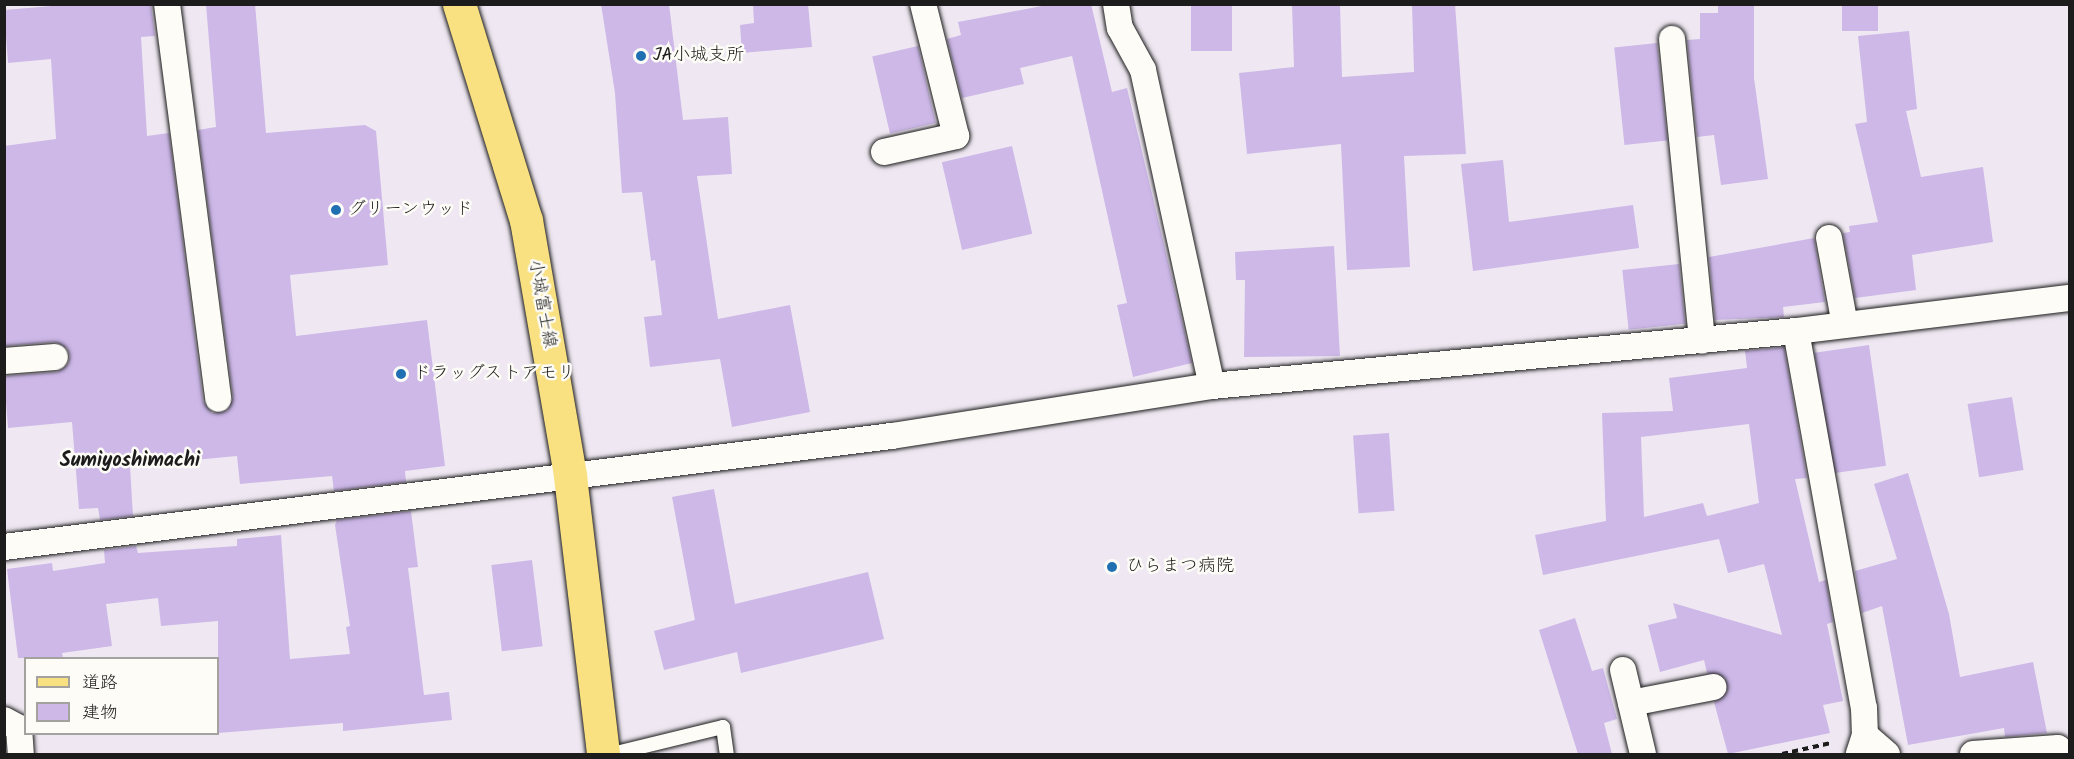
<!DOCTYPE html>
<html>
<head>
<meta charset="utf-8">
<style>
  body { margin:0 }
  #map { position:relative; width:2074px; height:759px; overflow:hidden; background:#efe8f2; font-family:Kalam,"Klee One",sans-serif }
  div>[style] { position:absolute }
  .building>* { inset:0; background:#cdb8e8; transform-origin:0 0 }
  .path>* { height:4px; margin-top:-2px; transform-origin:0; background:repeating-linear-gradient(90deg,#1c1c1c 0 6px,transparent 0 10.5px) }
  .roads { filter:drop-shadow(0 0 2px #1c1c1c) drop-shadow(0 0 2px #1c1c1c) }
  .service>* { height:14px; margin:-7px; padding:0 7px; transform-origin:7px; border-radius:7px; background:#fdfcf7 }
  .minor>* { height:26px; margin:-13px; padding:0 13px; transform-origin:13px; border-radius:13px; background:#fdfcf7 }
  .primary>* { height:33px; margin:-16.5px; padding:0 16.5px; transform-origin:16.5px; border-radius:16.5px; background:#f9e181 }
  .dots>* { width:16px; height:16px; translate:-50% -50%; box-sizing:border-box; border:3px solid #fdfcf7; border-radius:50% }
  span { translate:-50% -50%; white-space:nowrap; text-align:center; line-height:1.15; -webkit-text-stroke:5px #fdfcf7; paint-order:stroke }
  .poi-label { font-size:18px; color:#1c1c1c }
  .left { translate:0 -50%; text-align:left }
  .street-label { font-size:18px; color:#1c1c1c }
  .neighbourhood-label { font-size:20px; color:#1c1c1c; font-weight:700 }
  .frame { position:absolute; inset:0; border:6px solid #1c1c1c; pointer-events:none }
  .legend { position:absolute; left:24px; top:657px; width:195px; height:78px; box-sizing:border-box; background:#fdfcf7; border:2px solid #a3a29f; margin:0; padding:8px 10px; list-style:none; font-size:18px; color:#1c1c1c }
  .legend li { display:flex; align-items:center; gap:12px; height:30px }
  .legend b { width:30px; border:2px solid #a3a29f }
</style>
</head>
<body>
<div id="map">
  <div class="building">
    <div style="clip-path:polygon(76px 4px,151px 4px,155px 36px,141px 37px,147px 136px,169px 133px,203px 401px,212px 413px,227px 411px,233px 397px,198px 130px,216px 127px,206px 4px,255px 4px,266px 133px,365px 125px,376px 131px,388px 265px,290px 275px,296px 336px,427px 320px,445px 466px,405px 471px,406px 482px,334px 491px,332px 476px,240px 484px,237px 456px,130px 466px,133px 516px,100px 520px,98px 508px,79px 509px,72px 422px,8px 428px,4px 376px,57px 372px,68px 364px,70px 356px,67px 348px,54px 342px,4px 346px,4px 146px,56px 139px,51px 59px,8px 63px,4px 10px)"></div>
    <div style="clip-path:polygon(601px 4px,669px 4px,683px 120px,728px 117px,732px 174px,697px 176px,718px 319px,790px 305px,810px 412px,732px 427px,720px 359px,650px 367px,644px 317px,662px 315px,655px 260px,651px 261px,642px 192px,622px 193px,615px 93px)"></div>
    <div style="clip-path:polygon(753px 4px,808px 4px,812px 47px,742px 53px,740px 25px,754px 23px)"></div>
    <div style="clip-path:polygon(1052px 4px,1091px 4px,1112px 92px,1127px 88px,1192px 363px,1133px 377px,1117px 305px,1127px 303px,1072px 56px,1020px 68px,1024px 84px,962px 98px,947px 39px,961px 35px,958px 22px)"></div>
    <div style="left:1191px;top:4px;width:41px;height:47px"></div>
    <div style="clip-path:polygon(1292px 4px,1340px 4px,1342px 77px,1414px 72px,1412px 4px,1455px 4px,1466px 154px,1404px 156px,1410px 267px,1347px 270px,1341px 144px,1247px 154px,1239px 73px,1294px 67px)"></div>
    <div style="clip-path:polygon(1718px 4px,1754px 4px,1754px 78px,1768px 179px,1721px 185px,1714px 135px,1697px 137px,1687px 40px,1700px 39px,1700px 13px,1718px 13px)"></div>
    <div style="left:1842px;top:4px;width:36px;height:27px"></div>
    <div style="clip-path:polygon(1909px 31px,1917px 109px,1906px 111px,1921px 177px,1983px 167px,1993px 242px,1912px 255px,1916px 290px,1855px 298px,1843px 233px,1850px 232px,1849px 226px,1878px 222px,1855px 124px,1867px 122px,1858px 36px)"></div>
    <div style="left:1657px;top:43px;width:98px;height:43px;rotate:84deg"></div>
    <div style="left:918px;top:46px;width:79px;height:47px;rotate:77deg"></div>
    <div style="left:1012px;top:146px;width:90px;height:72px;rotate:77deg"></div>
    <div style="clip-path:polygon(1503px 160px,1509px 222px,1633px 205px,1639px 248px,1473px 271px,1461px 164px)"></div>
    <div style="clip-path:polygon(1814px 238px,1825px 302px,1783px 307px,1784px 317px,1715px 320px,1709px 257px)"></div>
    <div style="clip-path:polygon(1334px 246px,1340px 356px,1244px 357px,1245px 280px,1236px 280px,1235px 252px)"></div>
    <div style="left:1679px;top:264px;width:60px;height:57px;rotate:84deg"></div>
    <div style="left:1869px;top:345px;width:122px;height:55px;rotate:82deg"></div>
    <div style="clip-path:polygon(evenodd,1784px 347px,1807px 478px,1795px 479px,1819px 582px,1826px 580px,1833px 622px,1827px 624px,1843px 701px,1823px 705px,1830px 733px,1728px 754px,1714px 702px,1727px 692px,1725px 678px,1707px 673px,1704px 660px,1660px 672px,1648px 625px,1677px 618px,1673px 603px,1782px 635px,1764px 564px,1728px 573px,1719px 539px,1543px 575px,1535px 535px,1606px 521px,1602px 413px,1673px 411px,1669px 378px,1747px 368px,1745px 351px,1784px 347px,1749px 424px,1759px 503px,1707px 516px,1703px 503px,1644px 517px,1641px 437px,1749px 424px)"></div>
    <div style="left:2012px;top:397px;width:74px;height:45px;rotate:81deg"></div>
    <div style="left:1389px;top:433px;width:78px;height:36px;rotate:86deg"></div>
    <div style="clip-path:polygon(1908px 473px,1949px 614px,1960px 677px,2033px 662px,2047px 733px,2005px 737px,2004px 728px,1908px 745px,1882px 606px,1862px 613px,1855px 571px,1897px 559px,1874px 484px)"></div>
    <div style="clip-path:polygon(714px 489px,735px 604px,868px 572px,884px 639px,741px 673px,737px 652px,664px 670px,654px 631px,695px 620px,672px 497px)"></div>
    <div style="clip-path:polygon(411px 511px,418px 567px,408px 568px,424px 695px,449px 692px,452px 720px,343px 731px,343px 723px,218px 733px,218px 621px,161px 626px,158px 598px,106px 604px,112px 646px,62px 653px,63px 658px,18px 658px,7px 569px,52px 563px,53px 571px,105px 563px,104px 550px,136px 546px,138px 553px,237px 546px,237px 539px,281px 535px,290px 659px,350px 654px,346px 627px,350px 626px,335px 525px,337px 520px)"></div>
    <div style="left:532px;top:560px;width:87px;height:41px;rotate:83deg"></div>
    <div style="clip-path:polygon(1575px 618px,1592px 671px,1603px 668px,1617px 719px,1604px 723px,1612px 754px,1578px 754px,1539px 630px)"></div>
  </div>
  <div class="path">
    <div style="left:1782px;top:754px;width:50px;rotate:-12.7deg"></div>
  </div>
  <div class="roads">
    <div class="service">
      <div style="left:612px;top:754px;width:114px;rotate:-13.7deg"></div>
      <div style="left:723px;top:727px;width:27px;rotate:82deg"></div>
    </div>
    <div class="minor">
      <div style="left:167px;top:4px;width:398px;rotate:82.6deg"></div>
      <div style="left:1116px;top:4px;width:24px;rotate:81deg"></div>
      <div style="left:1120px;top:28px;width:48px;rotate:61.3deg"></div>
      <div style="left:1143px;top:70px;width:323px;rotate:77.7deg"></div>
      <div style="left:1672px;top:39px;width:303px;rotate:84.3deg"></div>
      <div style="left:884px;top:152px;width:74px;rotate:-12.5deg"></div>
      <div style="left:956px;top:136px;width:136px;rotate:-104deg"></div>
      <div style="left:1829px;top:238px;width:88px;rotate:79.6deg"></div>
      <div style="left:1796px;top:331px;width:383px;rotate:79.8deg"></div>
      <div style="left:1864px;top:708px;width:27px;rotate:88deg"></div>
      <div style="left:1865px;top:735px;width:20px;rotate:108deg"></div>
      <div style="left:4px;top:361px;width:51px;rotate:-4.5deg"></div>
      <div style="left:4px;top:547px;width:895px;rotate:-7.13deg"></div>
      <div style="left:892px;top:436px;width:324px;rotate:-8.9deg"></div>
      <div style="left:1212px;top:386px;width:587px;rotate:-5.38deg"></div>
      <div style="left:1796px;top:331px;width:276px;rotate:-6.9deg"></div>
      <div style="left:1623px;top:670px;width:86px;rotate:76.6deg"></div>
      <div style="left:1631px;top:703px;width:84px;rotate:-11deg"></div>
      <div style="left:4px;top:720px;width:17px;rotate:28deg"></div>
      <div style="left:19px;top:728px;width:26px;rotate:86deg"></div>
      <div style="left:1865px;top:735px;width:29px;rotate:41deg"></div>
      <div style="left:1973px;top:754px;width:85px;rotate:-4deg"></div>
      <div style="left:2058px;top:748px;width:6px;rotate:81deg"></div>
    </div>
    <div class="primary">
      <div style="left:459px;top:4px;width:226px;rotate:72.8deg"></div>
      <div style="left:526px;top:220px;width:260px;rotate:80.2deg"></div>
      <div style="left:570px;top:476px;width:280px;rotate:83.2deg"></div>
    </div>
  </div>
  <div class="dots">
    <div style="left:641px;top:56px;background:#1f6fb2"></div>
    <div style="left:336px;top:210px;background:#1f6fb2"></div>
    <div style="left:401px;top:374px;background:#1f6fb2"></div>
    <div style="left:1112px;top:567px;background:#1f6fb2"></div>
  </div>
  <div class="poi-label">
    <span class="left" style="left:653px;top:56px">JA小城支所</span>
    <span class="left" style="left:348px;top:210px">グリーンウッド</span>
    <span class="left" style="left:413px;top:374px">ドラッグストアモリ</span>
    <span class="left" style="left:1126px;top:567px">ひらまつ病院</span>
  </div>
  <div class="street-label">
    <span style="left:541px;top:304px;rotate:80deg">小城富士線</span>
  </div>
  <div class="neighbourhood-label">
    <span style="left:130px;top:461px">Sumiyoshimachi</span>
  </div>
  <div class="frame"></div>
  <ul class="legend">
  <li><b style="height:8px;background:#f9e181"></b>道路</li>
  <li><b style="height:16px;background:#cdb8e8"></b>建物</li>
  </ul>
</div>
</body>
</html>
